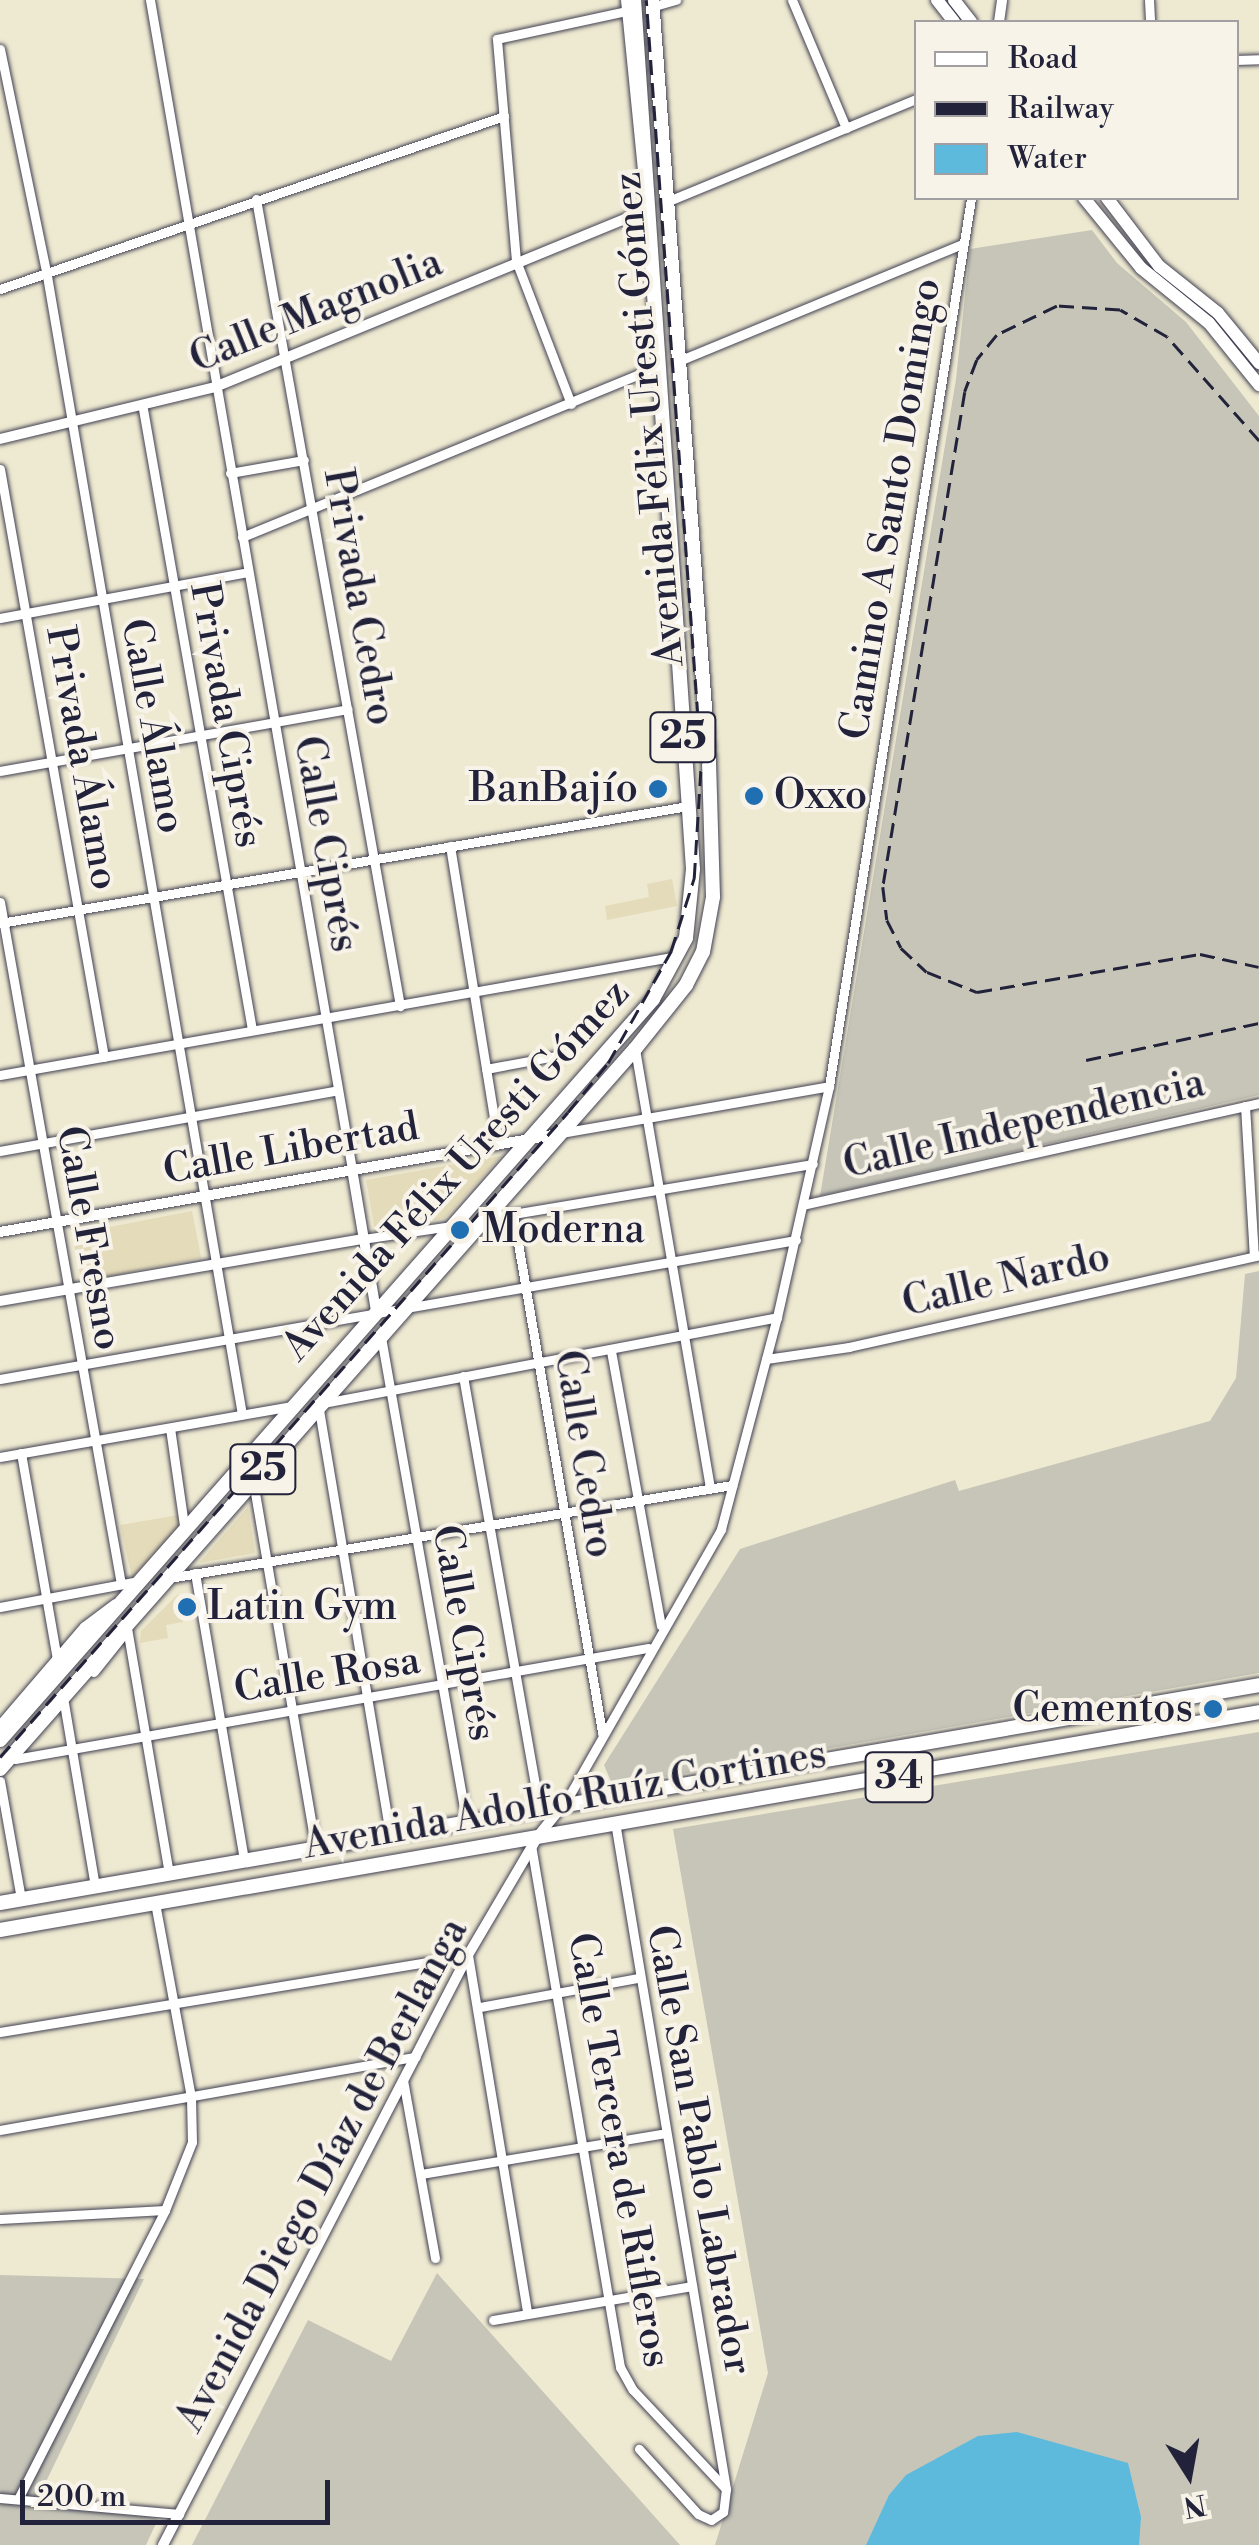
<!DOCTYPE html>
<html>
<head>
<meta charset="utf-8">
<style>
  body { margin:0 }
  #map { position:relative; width:1259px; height:2545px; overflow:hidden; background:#eee9d1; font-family:"Libre Bodoni",serif }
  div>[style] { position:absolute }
  .built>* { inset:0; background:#e4dbba; transform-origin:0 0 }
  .industrial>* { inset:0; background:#c6c5b8 }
  .water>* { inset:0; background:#5ebadc }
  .roads { filter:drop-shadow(0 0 2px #414052) drop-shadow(0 0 2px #414052) }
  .minor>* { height:9px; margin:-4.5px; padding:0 4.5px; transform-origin:4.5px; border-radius:4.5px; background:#fff }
  .tertiary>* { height:10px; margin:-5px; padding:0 5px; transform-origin:5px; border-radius:5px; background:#fff }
  .secondary>* { height:12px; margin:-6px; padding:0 6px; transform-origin:6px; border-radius:6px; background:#fff }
  .primary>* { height:14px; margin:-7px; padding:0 7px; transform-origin:7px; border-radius:7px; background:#fff }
  .rail>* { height:2.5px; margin-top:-1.25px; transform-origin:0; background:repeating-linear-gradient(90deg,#22223b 0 15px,transparent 0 23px) }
  .dots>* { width:28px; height:28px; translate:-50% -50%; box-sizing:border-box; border:5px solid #f7f3e8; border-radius:50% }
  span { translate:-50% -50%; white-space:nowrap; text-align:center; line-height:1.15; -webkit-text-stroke:8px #f7f3e8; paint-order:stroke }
  .shield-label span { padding:2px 8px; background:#f7f3e8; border:2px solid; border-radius:8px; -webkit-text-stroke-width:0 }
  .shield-label { font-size:38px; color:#22223b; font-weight:700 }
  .street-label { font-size:40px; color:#22223b }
  .poi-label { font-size:40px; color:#22223b }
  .right { translate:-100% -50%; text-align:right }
  .left { translate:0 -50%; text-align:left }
  .legend { position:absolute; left:914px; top:20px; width:325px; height:180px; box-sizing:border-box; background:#f7f3e8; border:2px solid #a29fa3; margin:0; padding:12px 18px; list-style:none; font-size:30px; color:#22223b }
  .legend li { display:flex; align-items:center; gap:20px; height:50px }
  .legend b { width:50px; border:2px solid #a29fa3 }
  .north { position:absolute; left:1139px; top:2425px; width:100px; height:100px; -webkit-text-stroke:8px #f7f3e8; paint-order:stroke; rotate:169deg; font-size:28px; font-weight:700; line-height:40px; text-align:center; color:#22223b }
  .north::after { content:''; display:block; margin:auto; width:35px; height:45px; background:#22223b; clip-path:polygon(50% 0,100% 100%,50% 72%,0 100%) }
  .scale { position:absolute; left:20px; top:2480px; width:310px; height:45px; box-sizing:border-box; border:5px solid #22223b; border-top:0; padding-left:12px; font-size:30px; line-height:35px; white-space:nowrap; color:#22223b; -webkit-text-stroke:8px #f7f3e8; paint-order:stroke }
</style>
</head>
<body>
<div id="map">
  <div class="built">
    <div style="clip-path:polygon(672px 879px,677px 906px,607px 920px,605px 906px,649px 897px,647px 884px)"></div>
    <div style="clip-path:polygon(501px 1156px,445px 1218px,375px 1231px,366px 1180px)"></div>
    <div style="left:192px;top:1211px;width:48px;height:122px;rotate:79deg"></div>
    <div style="clip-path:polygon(248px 1507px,255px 1553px,199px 1563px)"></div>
    <div style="clip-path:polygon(179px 1515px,181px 1524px,132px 1578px,120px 1525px)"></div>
    <div style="clip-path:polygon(178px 1594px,183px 1622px,166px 1625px,168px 1638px,140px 1643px,141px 1631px)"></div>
  </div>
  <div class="industrial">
    <div style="clip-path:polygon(1092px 230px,1117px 263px,1186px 322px,1259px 416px,1259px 1095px,820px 1196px,956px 379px,970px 249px)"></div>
    <div style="clip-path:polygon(1259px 1271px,1259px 1673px,613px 1786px,604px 1765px,740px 1549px,955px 1480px,959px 1491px,1210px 1421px,1236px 1378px,1245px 1274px)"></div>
    <div style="clip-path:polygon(1259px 1732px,1259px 2545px,715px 2545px,768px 2373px,673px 1829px)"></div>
    <div style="clip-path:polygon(437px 2273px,680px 2545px,192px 2545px,308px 2320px,391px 2361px)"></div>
    <div style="clip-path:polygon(0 2275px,144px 2279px,41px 2492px,158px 2519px,146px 2545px,0 2545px)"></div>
  </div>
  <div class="water">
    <div style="clip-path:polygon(1017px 2432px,1128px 2463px,1141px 2517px,1139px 2545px,866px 2545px,889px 2495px,906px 2475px,978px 2436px)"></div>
  </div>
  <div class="roads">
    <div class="minor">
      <div style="left:150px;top:0;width:1186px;rotate:80.2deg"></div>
      <div style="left:792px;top:0;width:139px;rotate:67.1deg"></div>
      <div style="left:1149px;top:0;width:22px;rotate:87deg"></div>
      <div style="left:658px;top:5px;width:19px;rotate:-16deg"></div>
      <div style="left:0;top:49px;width:232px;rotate:78.3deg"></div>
      <div style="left:47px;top:276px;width:1155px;rotate:80.28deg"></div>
      <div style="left:1236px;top:60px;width:23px;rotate:-2deg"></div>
      <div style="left:256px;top:199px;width:820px;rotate:79.88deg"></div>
      <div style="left:666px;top:202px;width:270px;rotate:-22.4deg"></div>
      <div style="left:0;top:289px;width:533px;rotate:-18.94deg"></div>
      <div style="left:676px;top:362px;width:310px;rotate:-22.4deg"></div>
      <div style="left:571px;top:404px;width:153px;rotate:-111deg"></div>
      <div style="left:516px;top:261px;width:223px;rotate:-94.9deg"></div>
      <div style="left:497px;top:39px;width:132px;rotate:-12.2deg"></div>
      <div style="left:143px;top:409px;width:630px;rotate:80.04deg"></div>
      <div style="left:0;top:469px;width:597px;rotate:79.97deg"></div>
      <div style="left:230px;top:473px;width:75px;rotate:-10deg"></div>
      <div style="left:242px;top:537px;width:448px;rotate:-22.3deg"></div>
      <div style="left:0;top:618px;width:252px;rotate:-10.5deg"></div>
      <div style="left:0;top:771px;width:353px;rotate:-10.1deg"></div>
      <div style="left:450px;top:846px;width:301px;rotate:80.8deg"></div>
      <div style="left:0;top:902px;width:693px;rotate:79.94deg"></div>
      <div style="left:0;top:923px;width:698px;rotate:-9.65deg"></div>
      <div style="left:635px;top:1049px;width:445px;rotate:80.3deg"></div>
      <div style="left:486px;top:1069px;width:81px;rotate:-10.6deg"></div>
      <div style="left:0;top:1075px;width:687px;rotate:-9.97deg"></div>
      <div style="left:1245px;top:1106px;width:150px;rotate:86.6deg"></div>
      <div style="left:561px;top:1133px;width:272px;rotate:-9.9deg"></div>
      <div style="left:0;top:1151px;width:343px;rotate:-10.2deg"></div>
      <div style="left:803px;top:1205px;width:467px;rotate:-12.6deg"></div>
      <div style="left:513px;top:1214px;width:304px;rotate:-9.5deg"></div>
      <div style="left:487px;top:1217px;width:26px;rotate:-7deg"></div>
      <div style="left:513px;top:1214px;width:526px;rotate:80.25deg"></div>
      <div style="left:363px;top:1239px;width:89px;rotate:-8.4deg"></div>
      <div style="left:381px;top:1337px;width:491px;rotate:80deg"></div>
      <div style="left:611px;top:1351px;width:279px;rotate:79.7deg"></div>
      <div style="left:766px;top:1359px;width:84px;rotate:-8.2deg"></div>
      <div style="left:849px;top:1347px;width:420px;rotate:-12.6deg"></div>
      <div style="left:463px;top:1376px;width:438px;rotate:80deg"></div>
      <div style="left:0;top:1379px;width:808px;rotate:-9.91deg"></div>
      <div style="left:170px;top:1428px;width:98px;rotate:81.8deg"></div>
      <div style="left:21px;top:1453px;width:209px;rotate:80.1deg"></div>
      <div style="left:0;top:1457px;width:295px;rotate:-9.9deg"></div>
      <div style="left:253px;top:1481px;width:372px;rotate:80.3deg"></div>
      <div style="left:195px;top:1573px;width:292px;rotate:80.3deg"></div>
      <div style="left:169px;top:1578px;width:571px;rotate:-9.38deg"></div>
      <div style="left:0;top:1607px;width:136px;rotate:-10.6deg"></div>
      <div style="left:127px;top:1628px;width:250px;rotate:80.3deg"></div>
      <div style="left:64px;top:1703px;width:187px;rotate:80.4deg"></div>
      <div style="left:15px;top:1759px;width:643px;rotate:-9.95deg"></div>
      <div style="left:0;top:1781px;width:120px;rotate:79.9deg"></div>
      <div style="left:565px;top:1803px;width:315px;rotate:-60.3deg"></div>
      <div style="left:721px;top:1529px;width:219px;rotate:-75.2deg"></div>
      <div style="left:777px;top:1317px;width:237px;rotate:-77.3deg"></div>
      <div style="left:829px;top:1086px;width:899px;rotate:-80.91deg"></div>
      <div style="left:615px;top:1822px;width:676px;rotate:80.55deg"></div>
      <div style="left:726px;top:2489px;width:23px;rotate:97deg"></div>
      <div style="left:723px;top:2512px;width:14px;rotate:146deg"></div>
      <div style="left:711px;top:2520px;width:14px;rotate:-155deg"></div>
      <div style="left:698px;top:2514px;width:88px;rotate:-132.2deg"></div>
      <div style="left:390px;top:1834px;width:436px;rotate:-99.5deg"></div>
      <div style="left:318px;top:1404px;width:467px;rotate:-10.7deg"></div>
      <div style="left:531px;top:1845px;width:530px;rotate:80.32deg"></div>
      <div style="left:620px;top:2367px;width:26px;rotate:61deg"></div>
      <div style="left:633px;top:2390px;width:136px;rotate:46.8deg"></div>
      <div style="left:480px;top:2007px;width:161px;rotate:-10.4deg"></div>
      <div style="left:0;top:2032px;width:474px;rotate:-9.3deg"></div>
      <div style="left:468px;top:1955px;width:363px;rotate:80.6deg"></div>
      <div style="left:403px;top:2080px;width:181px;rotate:79.8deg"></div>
      <div style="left:0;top:2130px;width:422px;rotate:-10deg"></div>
      <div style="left:421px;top:2174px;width:248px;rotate:-9.5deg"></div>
      <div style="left:0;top:2219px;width:165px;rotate:-3.1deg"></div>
      <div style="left:493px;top:2320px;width:202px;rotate:-9.7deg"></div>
      <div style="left:0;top:2498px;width:180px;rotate:5.1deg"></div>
      <div style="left:18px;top:2499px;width:324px;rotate:-63deg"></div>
      <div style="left:165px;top:2210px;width:73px;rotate:-68.3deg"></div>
      <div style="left:192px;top:2142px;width:45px;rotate:-91.3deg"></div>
      <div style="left:191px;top:2097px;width:197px;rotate:-100.5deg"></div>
    </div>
    <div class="tertiary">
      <div style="left:626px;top:0;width:182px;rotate:84.3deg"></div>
      <div style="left:999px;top:22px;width:22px;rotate:-82deg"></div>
      <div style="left:0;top:439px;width:221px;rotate:-13.6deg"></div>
      <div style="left:215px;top:387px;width:467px;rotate:-22.3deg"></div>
      <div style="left:352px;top:1169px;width:144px;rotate:80.4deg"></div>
      <div style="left:0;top:1232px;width:567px;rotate:-9.96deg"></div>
      <div style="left:0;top:1301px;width:368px;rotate:-9.7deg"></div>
      <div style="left:94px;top:1672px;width:43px;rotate:-51.5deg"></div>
      <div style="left:0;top:1726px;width:130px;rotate:-49.4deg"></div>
      <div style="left:85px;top:1627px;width:38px;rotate:-37deg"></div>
      <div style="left:163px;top:2545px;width:664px;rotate:-62.66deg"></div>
      <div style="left:468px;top:1955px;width:138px;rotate:-59.5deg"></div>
      <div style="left:538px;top:1836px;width:41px;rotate:-50.9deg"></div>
    </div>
    <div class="secondary">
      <div style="left:937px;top:0;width:28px;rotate:52deg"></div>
      <div style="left:954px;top:0;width:28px;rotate:52deg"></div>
      <div style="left:1084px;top:198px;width:90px;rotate:50.8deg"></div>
      <div style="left:1141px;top:268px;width:87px;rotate:39deg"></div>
      <div style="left:1209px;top:323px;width:80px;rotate:51.1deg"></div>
      <div style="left:1107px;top:198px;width:86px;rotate:52.6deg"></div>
      <div style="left:1159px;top:266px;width:75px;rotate:38.5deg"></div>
      <div style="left:1218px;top:313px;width:65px;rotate:50.6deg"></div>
    </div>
    <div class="primary">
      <div style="left:0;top:1740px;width:988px;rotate:-48.61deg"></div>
      <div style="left:653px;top:999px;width:69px;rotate:-61.6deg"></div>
      <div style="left:686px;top:938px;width:69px;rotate:-84.2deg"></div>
      <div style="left:693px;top:869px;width:871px;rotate:-93.88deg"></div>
      <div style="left:0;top:1769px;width:960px;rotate:-48.59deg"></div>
      <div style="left:635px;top:1049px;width:82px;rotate:-51.4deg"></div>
      <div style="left:686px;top:985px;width:37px;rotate:-63deg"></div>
      <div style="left:703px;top:952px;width:56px;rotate:-79.7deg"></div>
      <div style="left:713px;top:897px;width:136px;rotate:-91.7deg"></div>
      <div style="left:709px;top:761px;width:763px;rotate:-94.28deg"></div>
      <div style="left:0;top:1903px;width:1278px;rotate:-9.82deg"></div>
      <div style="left:0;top:1930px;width:1278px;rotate:-9.82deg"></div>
    </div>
  </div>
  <div class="rail">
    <div style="left:1259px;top:441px;width:139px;rotate:-131.5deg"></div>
    <div style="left:1167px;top:337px;width:54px;rotate:-150.1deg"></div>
    <div style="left:1120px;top:310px;width:63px;rotate:-176.4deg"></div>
    <div style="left:1057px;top:306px;width:67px;rotate:154.2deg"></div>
    <div style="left:997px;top:335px;width:32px;rotate:129deg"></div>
    <div style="left:977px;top:360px;width:34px;rotate:111deg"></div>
    <div style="left:965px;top:392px;width:502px;rotate:99.41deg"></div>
    <div style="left:883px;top:887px;width:33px;rotate:83deg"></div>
    <div style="left:887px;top:920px;width:31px;rotate:63deg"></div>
    <div style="left:901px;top:948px;width:35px;rotate:43deg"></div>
    <div style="left:927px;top:972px;width:54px;rotate:21.8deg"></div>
    <div style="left:977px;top:992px;width:226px;rotate:-9.7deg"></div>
    <div style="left:1200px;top:954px;width:60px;rotate:12.4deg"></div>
    <div style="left:1086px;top:1060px;width:177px;rotate:-12.1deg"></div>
    <div style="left:0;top:1757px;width:859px;rotate:-48.63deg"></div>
    <div style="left:568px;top:1112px;width:63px;rotate:-50.8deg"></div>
    <div style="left:608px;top:1063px;width:129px;rotate:-60.6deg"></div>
    <div style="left:671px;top:951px;width:77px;rotate:-72.5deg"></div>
    <div style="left:694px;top:878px;width:115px;rotate:-86.5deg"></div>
    <div style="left:701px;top:763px;width:765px;rotate:-94.12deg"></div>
  </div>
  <div class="dots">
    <div style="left:658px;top:789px;background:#1f6fb2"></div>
    <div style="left:754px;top:796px;background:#1f6fb2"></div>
    <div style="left:460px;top:1230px;background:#1f6fb2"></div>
    <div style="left:187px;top:1607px;background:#1f6fb2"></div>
    <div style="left:1213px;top:1709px;background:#1f6fb2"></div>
  </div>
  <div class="shield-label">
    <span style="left:683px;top:737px">25</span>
    <span style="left:263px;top:1469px">25</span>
    <span style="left:899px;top:1777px">34</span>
  </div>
  <div class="street-label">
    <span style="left:316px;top:311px;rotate:-22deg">Calle Magnolia</span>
    <span style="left:649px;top:419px;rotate:-95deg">Avenida Félix Uresti Gómez</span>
    <span style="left:891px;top:509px;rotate:-81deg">Camino A Santo Domingo</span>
    <span style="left:359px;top:597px;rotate:80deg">Privada Cedro</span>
    <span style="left:226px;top:715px;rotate:80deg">Privada Ciprés</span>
    <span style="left:153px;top:726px;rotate:80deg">Calle Álamo</span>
    <span style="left:82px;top:758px;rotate:80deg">Privada Álamo</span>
    <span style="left:326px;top:844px;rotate:80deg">Calle Ciprés</span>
    <span style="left:1024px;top:1124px;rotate:-13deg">Calle Independencia</span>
    <span style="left:291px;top:1149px;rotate:-10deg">Calle Libertad</span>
    <span style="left:456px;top:1170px;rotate:-48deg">Avenida Félix Uresti Gómez</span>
    <span style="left:89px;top:1238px;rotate:80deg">Calle Fresno</span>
    <span style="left:1006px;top:1280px;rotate:-13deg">Calle Nardo</span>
    <span style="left:584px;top:1454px;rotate:81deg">Calle Cedro</span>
    <span style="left:464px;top:1633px;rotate:80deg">Calle Ciprés</span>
    <span style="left:327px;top:1675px;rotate:-9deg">Calle Rosa</span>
    <span style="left:565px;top:1800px;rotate:-10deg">Avenida Adolfo Ruíz Cortines</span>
    <span style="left:619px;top:2150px;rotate:80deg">Calle Tercera de Rifleros</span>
    <span style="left:699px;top:2150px;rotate:80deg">Calle San Pablo Labrador</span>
    <span style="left:322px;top:2175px;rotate:-62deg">Avenida Diego Díaz de Berlanga</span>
  </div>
  <div class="poi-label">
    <span class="right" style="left:638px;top:789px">BanBajío</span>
    <span class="left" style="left:774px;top:796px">Oxxo</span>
    <span class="left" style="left:482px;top:1230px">Moderna</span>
    <span class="left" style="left:207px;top:1607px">Latin Gym</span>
    <span class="right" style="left:1193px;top:1709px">Cementos</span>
  </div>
  <ul class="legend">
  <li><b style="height:12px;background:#fff"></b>Road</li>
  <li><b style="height:12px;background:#22223b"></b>Railway</li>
  <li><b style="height:28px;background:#5ebadc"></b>Water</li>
  </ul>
  <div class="north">N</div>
  <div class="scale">200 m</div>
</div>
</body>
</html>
